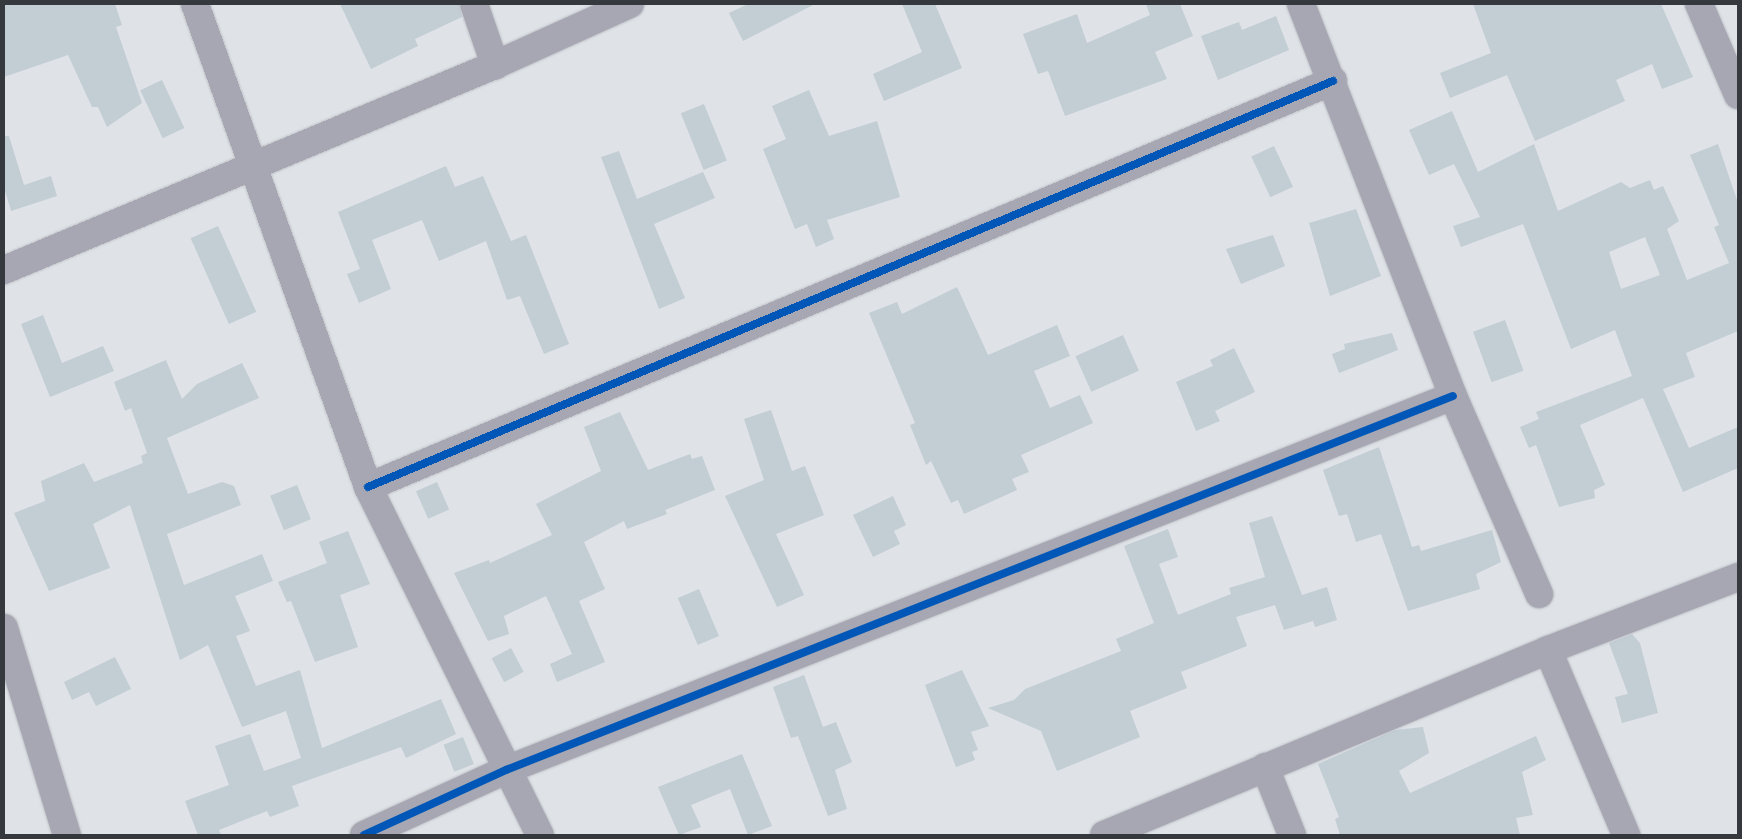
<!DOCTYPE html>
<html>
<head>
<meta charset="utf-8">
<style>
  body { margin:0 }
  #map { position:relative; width:1742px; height:839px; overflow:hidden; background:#dfe3e8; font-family:"Sofia Sans Condensed",sans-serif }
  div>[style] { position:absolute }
  .building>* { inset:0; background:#c2cdd4; transform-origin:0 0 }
  .roads { filter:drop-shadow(0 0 1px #bec1c5) drop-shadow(0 0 1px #bec1c5) }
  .minor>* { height:28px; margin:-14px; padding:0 14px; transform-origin:14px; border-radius:14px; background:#a6a7b2 }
  .cycleway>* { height:8px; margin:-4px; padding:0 4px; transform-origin:4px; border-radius:4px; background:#0057b8 }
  span { translate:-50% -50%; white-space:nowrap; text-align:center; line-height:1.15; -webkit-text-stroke:4.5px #dbe2ec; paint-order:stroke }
  .frame { position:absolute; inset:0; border:5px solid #35383c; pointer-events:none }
</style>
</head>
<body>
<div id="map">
  <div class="building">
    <div style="clip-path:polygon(4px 4px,115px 4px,122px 25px,116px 27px,142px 103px,107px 127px,98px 107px,92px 107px,68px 55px,4px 77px)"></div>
    <div style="clip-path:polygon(340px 4px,459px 4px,462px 17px,415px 39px,418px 46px,371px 69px)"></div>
    <div style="clip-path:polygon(748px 4px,815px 4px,743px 41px,729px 13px)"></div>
    <div style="clip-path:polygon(902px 4px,935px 4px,962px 68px,884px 101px,873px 74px,922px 52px)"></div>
    <div style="clip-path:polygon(1146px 4px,1180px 4px,1193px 36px,1155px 52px,1167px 79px,1065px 116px,1048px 71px,1038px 74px,1023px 34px,1077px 14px,1087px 43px,1150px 15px)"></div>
    <div style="clip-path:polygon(1473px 4px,1661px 4px,1693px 77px,1662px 89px,1652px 64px,1616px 80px,1625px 101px,1535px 141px,1507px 75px,1450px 98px,1440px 73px,1491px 53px)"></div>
    <div style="clip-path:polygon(1276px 16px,1289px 50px,1218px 80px,1201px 36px,1239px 22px,1242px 30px)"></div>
    <div style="left:162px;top:80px;width:53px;height:24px;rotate:65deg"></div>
    <div style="clip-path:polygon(809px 90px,829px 136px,877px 121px,900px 197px,827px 220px,834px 239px,816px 247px,807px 224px,795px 229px,763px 149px,786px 139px,772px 106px)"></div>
    <div style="left:704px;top:104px;width:61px;height:25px;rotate:68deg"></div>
    <div style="clip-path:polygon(evenodd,1452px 111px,1478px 172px,1534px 144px,1558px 211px,1621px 182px,1630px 188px,1650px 180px,1654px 190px,1663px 186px,1679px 221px,1667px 229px,1687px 280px,1729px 263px,1714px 227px,1719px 225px,1690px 155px,1718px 144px,1738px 203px,1738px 331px,1686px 353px,1695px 377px,1663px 389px,1689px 448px,1738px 427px,1738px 468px,1683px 492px,1643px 398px,1580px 425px,1605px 485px,1594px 490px,1595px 498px,1559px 507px,1536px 445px,1529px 448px,1520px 427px,1539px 419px,1536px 412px,1632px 376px,1615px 330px,1571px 349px,1523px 224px,1461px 247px,1453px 226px,1480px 217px,1454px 164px,1429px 175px,1409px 130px,1452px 111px,1645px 237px,1660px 275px,1621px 289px,1609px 252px,1645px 237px)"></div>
    <div style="clip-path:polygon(4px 136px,9px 136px,24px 185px,51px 176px,57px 196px,11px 211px,4px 187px)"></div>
    <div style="left:1274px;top:146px;width:45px;height:25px;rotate:65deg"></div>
    <div style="clip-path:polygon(619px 151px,637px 199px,703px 172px,715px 198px,654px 224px,685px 298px,659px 309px,601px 157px)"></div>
    <div style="clip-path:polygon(446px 166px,455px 187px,483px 176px,511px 241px,526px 235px,569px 344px,544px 354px,520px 296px,507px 300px,486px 241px,439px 261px,422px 220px,372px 240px,391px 289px,359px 303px,347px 274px,360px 269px,338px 212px)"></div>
    <div style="clip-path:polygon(1356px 209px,1381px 276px,1330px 296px,1309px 223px)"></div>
    <div style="left:218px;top:226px;width:94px;height:30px;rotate:66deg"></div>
    <div style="clip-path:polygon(1273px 235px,1285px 266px,1241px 284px,1226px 249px)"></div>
    <div style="clip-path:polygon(957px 287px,988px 355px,1057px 325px,1070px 356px,1034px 371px,1050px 408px,1080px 395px,1093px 423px,1021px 455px,1029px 472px,1012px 479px,1017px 490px,964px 514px,958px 500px,951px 503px,931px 461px,926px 465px,910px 425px,915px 423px,869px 313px,897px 302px,902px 314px)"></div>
    <div style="clip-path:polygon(43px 315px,62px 363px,103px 346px,114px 371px,50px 397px,21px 324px)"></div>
    <div style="left:1505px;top:320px;width:54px;height:34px;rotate:70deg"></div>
    <div style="clip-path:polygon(1392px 333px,1398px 350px,1339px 373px,1332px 354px,1345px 349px,1344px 344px)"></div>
    <div style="left:1123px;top:335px;width:39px;height:52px;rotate:66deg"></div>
    <div style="clip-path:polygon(1234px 348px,1255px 392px,1215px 411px,1220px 421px,1196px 431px,1176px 382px,1213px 366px,1210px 360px)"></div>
    <div style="clip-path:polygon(166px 360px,182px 399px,197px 384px,242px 363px,259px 398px,167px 438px,188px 494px,222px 482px,234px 486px,241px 505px,167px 534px,184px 585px,262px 554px,273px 581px,235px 596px,250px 631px,236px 636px,256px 686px,300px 670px,322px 748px,441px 699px,456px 734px,406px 758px,401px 747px,292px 786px,299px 806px,270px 817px,267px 811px,219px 830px,221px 835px,198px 835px,185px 801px,229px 785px,215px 746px,250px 734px,264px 771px,301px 758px,286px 711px,242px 727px,208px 645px,180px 660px,130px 505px,93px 524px,110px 568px,49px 591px,14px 513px,45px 501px,41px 481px,84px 463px,94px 482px,143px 463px,141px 456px,147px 453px,131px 408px,125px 411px,114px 382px)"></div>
    <div style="clip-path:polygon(771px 410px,792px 471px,805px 466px,824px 515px,776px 534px,804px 595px,777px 607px,725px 496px,764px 480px,744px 419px)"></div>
    <div style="clip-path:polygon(620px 412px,648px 470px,690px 454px,692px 459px,702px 456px,715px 490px,665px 510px,667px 514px,627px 529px,624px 521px,584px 542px,605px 589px,579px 601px,605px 662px,557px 682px,550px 664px,572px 654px,546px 596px,504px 616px,509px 634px,488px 641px,454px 573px,489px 560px,490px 563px,552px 535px,536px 504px,601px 471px,584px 427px)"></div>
    <div style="clip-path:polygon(1379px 447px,1412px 547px,1419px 545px,1421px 551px,1492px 530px,1501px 562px,1476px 574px,1480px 589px,1408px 611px,1381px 534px,1356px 542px,1347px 514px,1339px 516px,1323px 470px)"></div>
    <div style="left:437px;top:482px;width:30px;height:23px;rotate:66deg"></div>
    <div style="left:297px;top:485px;width:37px;height:29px;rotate:68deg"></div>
    <div style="clip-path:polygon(893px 496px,906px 525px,894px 531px,900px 544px,873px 557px,853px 515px)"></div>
    <div style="clip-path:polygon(1272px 516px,1302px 595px,1327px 587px,1337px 620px,1315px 627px,1313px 621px,1284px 630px,1275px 605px,1236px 617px,1247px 646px,1181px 672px,1187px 688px,1130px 711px,1140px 737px,1057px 771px,1041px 731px,988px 708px,1014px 700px,1025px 689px,1121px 651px,1116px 639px,1154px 623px,1124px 546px,1168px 529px,1178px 557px,1159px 564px,1178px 615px,1231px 594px,1229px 588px,1265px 577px,1249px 523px)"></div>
    <div style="clip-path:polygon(348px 531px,370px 584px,340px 595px,358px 647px,315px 662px,291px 601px,287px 602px,278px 582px,327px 563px,319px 542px)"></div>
    <div style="left:699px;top:589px;width:51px;height:23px;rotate:67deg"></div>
    <div style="clip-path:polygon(1632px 634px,1640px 643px,1658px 713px,1622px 723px,1615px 697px,1628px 694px,1609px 643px)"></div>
    <div style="left:511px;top:648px;width:27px;height:22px;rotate:62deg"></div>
    <div style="clip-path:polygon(115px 657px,131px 689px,96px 706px,89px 692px,72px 700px,64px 682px)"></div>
    <div style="clip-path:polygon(962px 670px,989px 726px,971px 732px,978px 750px,972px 752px,975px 760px,956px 767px,925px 685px)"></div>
    <div style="clip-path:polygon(804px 675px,823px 727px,836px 722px,852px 762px,835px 770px,847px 809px,828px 816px,798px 736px,791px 738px,773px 687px)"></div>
    <div style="clip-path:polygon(1423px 727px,1429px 753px,1399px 771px,1410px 793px,1536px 736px,1546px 760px,1522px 772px,1533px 815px,1516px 818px,1520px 835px,1340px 835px,1335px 819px,1339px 817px,1318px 764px,1395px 730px)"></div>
    <div style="left:463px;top:737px;width:29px;height:21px;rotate:68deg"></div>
    <div style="clip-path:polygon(742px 754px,772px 826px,748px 835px,730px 789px,691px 805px,701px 827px,679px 835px,658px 787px)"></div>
  </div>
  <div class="roads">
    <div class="minor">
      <div style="left:195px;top:4px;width:513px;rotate:70.29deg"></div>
      <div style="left:368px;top:487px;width:388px;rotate:63.7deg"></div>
      <div style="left:474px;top:4px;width:65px;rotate:71deg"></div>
      <div style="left:1301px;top:4px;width:420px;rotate:68.8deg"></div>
      <div style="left:1453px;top:396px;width:216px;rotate:66.5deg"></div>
      <div style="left:1699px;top:4px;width:99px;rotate:66.8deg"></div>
      <div style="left:4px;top:270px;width:532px;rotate:-22.66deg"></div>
      <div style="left:495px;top:65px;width:148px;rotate:-24.3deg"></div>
      <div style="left:368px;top:487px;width:1047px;rotate:-22.82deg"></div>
      <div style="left:4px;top:628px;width:216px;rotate:73.1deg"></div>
      <div style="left:1548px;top:650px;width:201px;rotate:67.1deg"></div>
      <div style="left:1265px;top:767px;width:73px;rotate:68.3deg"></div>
      <div style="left:364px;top:835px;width:156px;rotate:-24.6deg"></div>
      <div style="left:506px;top:770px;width:1018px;rotate:-21.55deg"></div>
      <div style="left:1104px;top:835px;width:481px;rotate:-22.6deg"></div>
      <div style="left:1548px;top:650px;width:204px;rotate:-21deg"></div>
    </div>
  </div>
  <div class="cycleway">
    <div style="left:368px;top:487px;width:1047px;rotate:-22.82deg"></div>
    <div style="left:364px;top:835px;width:156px;rotate:-24.6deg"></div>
    <div style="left:506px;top:770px;width:1018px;rotate:-21.55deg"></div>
  </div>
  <div class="frame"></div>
</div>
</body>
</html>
